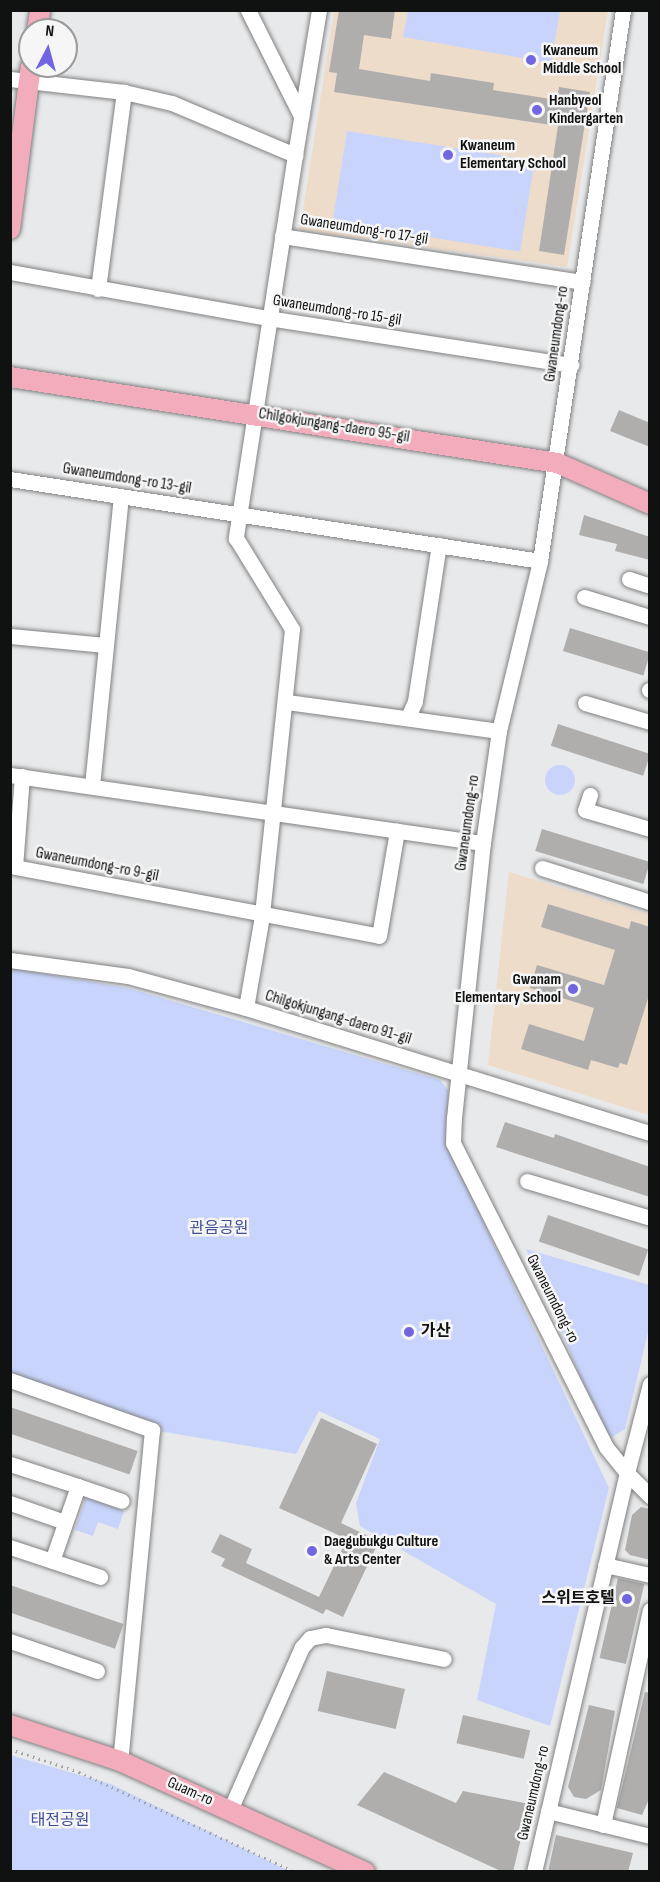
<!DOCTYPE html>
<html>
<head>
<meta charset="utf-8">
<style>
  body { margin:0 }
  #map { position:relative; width:660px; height:1882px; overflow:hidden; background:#e8e9ea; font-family:"Sofia Sans Condensed","Noto Sans KR",sans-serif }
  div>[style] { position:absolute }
  .education>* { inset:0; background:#eedccb }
  .green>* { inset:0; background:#c8d4fb; transform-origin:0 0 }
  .round { border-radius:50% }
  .building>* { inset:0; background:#afaead; transform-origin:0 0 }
  .path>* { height:3px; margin-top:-1.5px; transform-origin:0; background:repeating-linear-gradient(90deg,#a4a5a5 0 1.5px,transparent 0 6px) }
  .roads { filter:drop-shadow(0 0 2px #818182) drop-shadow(0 0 2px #818182) }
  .minor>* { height:15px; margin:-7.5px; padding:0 7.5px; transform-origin:7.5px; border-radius:7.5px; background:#fff }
  .major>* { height:20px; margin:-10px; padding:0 10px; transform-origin:10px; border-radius:10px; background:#f2acbb }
  .dots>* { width:16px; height:16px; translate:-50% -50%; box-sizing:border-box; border:3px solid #f6f6f7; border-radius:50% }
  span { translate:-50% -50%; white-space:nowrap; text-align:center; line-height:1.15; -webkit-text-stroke:5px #f6f6f7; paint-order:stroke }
  .poi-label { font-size:16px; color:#101111; font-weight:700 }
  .left { translate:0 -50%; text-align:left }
  .right { translate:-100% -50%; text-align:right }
  .street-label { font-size:16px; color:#101111 }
  .park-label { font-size:16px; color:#414f96 }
  .frame { position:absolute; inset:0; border:12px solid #101111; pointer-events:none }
  .north { position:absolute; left:18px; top:18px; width:60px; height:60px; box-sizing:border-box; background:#f6f6f7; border:2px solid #9a9a9b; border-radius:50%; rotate:6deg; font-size:16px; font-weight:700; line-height:24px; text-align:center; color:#101111 }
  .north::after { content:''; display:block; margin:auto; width:21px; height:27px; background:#7166e0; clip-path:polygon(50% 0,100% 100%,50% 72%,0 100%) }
</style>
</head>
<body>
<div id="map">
  <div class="education">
    <div style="clip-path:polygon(334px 11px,608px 11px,567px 267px,300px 230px)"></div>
    <div style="clip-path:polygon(509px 872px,649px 914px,649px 1115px,488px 1065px)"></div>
  </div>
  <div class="green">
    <div style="clip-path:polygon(408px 11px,560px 11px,551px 63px,403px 37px)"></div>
    <div style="left:347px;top:131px;width:190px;height:92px;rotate:9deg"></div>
    <div class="round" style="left:545px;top:765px;width:30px;height:30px"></div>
    <div style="clip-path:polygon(10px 968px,128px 988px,440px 1080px,448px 1090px,449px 1149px,609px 1488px,550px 1726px,477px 1700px,496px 1604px,360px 1526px,356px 1503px,380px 1439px,319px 1411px,296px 1454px,152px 1430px,11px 1372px)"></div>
    <div style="clip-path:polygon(526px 1249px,649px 1285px,649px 1328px,625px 1429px,612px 1437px,603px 1429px)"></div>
    <div style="clip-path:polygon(86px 1497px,124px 1511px,118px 1529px,98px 1522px,93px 1536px,75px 1530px)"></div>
    <div style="clip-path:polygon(10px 1755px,111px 1784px,289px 1871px,11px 1871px)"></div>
  </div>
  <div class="building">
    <div style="clip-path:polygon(339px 10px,395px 10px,391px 39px,364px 35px,359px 69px,430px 81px,431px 73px,494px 83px,493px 90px,557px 100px,559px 87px,590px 92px,564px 255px,539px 251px,558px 126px,334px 92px,337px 73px,329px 72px)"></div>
    <div style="clip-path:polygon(619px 410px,650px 423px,650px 447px,610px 431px)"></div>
    <div style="clip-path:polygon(584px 515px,650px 537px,650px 560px,615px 551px,617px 544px,579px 535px)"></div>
    <div style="left:570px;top:628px;width:84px;height:24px;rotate:17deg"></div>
    <div style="left:558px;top:724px;width:97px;height:23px;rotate:18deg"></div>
    <div style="left:542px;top:829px;width:113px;height:23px;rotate:17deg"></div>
    <div style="clip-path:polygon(548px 904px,629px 929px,631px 921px,650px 927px,650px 992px,627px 1065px,620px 1063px,618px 1068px,591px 1060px,588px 1070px,521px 1049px,529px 1024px,584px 1041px,594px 1008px,530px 988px,537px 965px,604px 985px,615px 950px,541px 927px)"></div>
    <div style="clip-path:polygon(505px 1122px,554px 1138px,555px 1134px,650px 1167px,650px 1197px,496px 1147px)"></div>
    <div style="left:548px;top:1215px;width:106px;height:28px;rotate:19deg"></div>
    <div style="left:10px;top:1407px;width:135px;height:25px;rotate:19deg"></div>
    <div style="clip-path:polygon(321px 1418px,377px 1444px,341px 1523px,379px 1541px,343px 1617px,326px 1609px,323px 1614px,221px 1566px,225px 1559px,211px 1552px,220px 1534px,252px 1549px,246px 1563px,319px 1597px,347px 1539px,279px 1508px)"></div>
    <div style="clip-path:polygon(641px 1507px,650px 1509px,650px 1560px,630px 1555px,625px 1550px,632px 1515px)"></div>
    <div style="left:618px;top:1578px;width:27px;height:82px;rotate:13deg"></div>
    <div style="left:10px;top:1585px;width:120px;height:26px;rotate:19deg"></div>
    <div style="left:327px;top:1671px;width:80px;height:41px;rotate:13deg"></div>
    <div style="clip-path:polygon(645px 1692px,650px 1693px,650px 1797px,642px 1815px,617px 1808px)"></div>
    <div style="clip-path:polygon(589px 1705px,615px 1711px,601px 1790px,586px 1799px,574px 1797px,568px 1787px)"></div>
    <div style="left:463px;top:1715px;width:69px;height:29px;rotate:13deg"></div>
    <div style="clip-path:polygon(384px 1772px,456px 1803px,463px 1791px,529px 1804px,513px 1872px,503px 1872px,357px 1805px)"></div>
    <div style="clip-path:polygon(556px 1835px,633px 1853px,628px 1872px,548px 1872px)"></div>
  </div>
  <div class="path">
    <div style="left:10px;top:1749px;width:73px;rotate:18.4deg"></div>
    <div style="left:79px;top:1772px;width:238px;rotate:24.8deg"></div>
  </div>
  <div class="roads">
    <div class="minor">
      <div style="left:248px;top:10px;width:119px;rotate:63.4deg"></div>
      <div style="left:10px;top:79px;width:115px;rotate:6.5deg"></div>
      <div style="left:124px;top:92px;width:49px;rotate:12.9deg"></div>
      <div style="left:172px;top:103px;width:134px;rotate:22.9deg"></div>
      <div style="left:295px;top:155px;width:388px;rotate:98.8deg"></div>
      <div style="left:236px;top:538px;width:107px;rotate:58.4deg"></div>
      <div style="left:292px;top:629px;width:289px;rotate:96deg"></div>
      <div style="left:262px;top:916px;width:93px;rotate:99.9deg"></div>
      <div style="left:295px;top:155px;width:147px;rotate:-80.6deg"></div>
      <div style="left:282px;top:236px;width:304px;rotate:8.7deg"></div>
      <div style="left:10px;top:272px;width:262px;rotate:10.1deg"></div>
      <div style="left:268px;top:318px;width:307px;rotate:8.8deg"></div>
      <div style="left:98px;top:289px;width:199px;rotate:-82.5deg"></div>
      <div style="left:10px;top:479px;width:536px;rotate:8.79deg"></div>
      <div style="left:629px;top:579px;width:22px;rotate:18deg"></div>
      <div style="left:584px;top:597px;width:69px;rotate:16.9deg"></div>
      <div style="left:10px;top:636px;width:96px;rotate:5.4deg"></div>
      <div style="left:649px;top:690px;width:1px"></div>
      <div style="left:287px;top:702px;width:214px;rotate:7.8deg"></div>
      <div style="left:585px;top:703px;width:68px;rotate:16.3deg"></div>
      <div style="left:408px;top:717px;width:17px;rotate:-66deg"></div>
      <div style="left:415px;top:701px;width:158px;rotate:-81.3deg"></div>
      <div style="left:10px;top:775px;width:478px;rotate:8.2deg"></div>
      <div style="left:22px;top:776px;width:91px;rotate:94.4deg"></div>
      <div style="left:15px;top:867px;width:370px;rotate:10.7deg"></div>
      <div style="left:379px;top:936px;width:107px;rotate:-80.3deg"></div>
      <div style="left:92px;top:786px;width:291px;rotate:-84.3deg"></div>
      <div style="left:590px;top:795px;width:16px;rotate:108deg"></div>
      <div style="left:585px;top:810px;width:68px;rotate:16.3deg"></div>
      <div style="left:542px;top:868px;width:113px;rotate:17.5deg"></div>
      <div style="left:10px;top:960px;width:119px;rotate:7.7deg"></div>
      <div style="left:128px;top:976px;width:122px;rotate:15.2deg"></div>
      <div style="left:246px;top:1008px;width:423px;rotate:17.2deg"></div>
      <div style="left:527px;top:1181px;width:128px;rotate:16.7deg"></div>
      <div style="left:10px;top:1380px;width:151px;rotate:19.4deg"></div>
      <div style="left:152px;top:1430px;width:333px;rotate:95.5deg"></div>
      <div style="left:650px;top:1384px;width:92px;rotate:104.5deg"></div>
      <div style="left:627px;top:1473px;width:33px;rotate:45deg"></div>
      <div style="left:10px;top:1464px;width:71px;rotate:17.9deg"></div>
      <div style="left:78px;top:1486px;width:79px;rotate:109.1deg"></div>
      <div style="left:78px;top:1486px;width:46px;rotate:18.8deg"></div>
      <div style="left:10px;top:1503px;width:58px;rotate:19.1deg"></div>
      <div style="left:10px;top:1547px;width:95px;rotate:18.4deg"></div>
      <div style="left:605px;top:1565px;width:46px;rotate:12.5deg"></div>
      <div style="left:10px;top:1641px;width:92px;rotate:19deg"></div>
      <div style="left:230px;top:1810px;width:178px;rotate:-66.2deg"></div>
      <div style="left:302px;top:1647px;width:12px;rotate:-48deg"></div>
      <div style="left:310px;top:1638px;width:16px;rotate:-11deg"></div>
      <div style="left:326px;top:1635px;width:120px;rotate:11.5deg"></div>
      <div style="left:548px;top:1811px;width:105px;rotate:13.8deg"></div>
      <div style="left:603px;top:1825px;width:220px;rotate:-77.7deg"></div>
      <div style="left:534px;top:1872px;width:410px;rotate:-76.9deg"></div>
      <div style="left:627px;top:1473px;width:33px;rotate:-129deg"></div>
      <div style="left:606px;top:1447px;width:340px;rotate:-116.7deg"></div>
      <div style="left:453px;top:1143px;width:25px;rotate:-88deg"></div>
      <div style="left:454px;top:1118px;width:277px;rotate:-84deg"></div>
      <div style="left:483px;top:843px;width:113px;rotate:-81.9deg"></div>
      <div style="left:499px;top:731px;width:175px;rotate:-76.4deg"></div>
      <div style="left:540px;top:561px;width:557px;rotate:-81.43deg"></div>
    </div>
    <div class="major">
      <div style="left:37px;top:30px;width:20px;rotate:-81deg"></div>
      <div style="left:10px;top:229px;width:164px;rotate:-82.7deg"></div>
      <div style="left:10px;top:377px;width:554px;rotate:8.93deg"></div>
      <div style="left:557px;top:463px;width:102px;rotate:23.8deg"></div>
      <div style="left:10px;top:1725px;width:116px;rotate:18.1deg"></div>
      <div style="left:120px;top:1761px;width:269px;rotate:24.4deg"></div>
    </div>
  </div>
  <div class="dots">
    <div style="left:531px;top:60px;background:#7166e0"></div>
    <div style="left:537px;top:110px;background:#7166e0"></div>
    <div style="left:448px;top:155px;background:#7166e0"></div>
    <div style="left:573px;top:989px;background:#7166e0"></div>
    <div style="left:409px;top:1332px;background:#7166e0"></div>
    <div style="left:312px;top:1551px;background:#7166e0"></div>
    <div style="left:627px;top:1599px;background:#7166e0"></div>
  </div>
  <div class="poi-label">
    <span class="left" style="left:543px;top:60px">Kwaneum<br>Middle School</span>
    <span class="left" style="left:549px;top:110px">Hanbyeol<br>Kindergarten</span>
    <span class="left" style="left:460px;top:155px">Kwaneum<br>Elementary School</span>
    <span class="right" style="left:561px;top:989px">Gwanam<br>Elementary School</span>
    <span class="left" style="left:421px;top:1332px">가산</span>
    <span class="left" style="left:324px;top:1551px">Daegubukgu Culture<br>&amp; Arts Center</span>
    <span class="right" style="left:615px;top:1599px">스위트호텔</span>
  </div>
  <div class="street-label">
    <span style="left:364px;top:230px;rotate:9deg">Gwaneumdong-ro 17-gil</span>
    <span style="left:337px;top:311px;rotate:9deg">Gwaneumdong-ro 15-gil</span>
    <span style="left:557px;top:334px;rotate:-82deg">Gwaneumdong-ro</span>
    <span style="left:334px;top:426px;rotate:9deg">Chilgokjungang-daero 95-gil</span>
    <span style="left:127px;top:479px;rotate:9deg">Gwaneumdong-ro 13-gil</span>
    <span style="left:468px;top:823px;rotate:-82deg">Gwaneumdong-ro</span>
    <span style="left:97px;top:865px;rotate:11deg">Gwaneumdong-ro 9-gil</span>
    <span style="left:338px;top:1018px;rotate:17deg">Chilgokjungang-daero 91-gil</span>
    <span style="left:552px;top:1299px;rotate:63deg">Gwaneumdong-ro</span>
    <span style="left:190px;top:1792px;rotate:24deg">Guam-ro</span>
    <span style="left:534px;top:1793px;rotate:-77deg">Gwaneumdong-ro</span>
  </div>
  <div class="park-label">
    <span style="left:219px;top:1229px">관음공원</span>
    <span style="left:60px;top:1821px">태전공원</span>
  </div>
  <div class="frame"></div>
  <div class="north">N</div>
</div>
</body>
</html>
